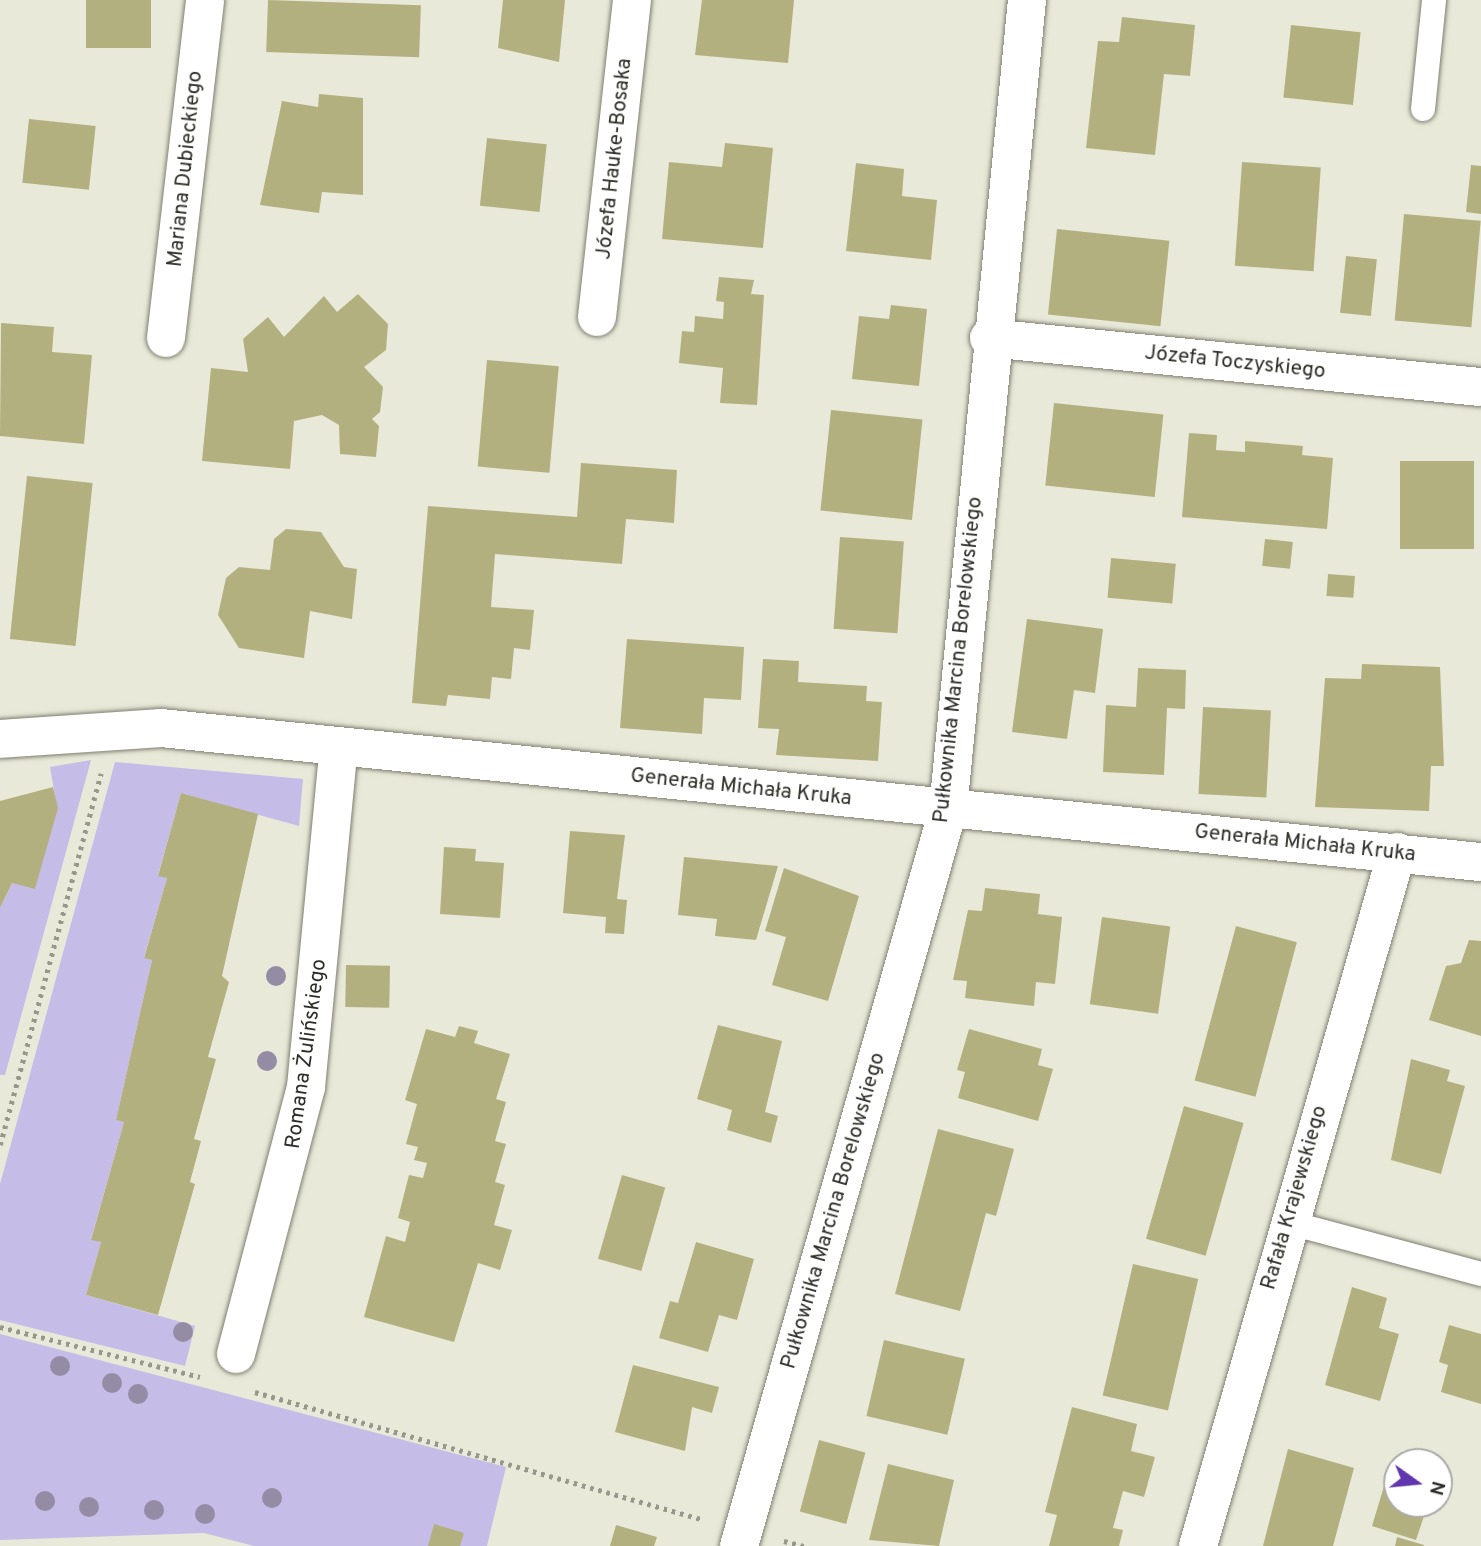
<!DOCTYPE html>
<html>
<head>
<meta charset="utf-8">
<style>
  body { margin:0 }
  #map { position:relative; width:1481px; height:1546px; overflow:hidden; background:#e9e9d9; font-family:Overpass,sans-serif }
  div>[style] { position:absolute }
  .green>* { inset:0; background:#c5bce7 }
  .building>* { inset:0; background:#b3b080; transform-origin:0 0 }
  .path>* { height:4.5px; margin-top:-2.25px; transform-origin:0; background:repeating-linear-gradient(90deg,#97978c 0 3.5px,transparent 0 8.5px) }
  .roads { filter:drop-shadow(0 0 2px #7f7e70) drop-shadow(0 0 2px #7f7e70) }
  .lane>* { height:24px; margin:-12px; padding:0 12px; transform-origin:12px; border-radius:12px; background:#fff }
  .street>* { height:38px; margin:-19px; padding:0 19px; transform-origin:19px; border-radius:19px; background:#fff }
  .trees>* { width:20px; height:20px; margin:-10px; border-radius:50%; background:#948ca4 }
  span { translate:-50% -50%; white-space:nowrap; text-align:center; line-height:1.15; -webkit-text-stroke:5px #fff; paint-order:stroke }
  .street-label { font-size:21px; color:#2e2e28 }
  .north { position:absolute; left:1383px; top:1448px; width:70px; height:70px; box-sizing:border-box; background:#fff; border:2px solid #ababa9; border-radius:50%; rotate:105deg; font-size:19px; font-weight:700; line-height:28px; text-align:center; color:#2e2e28 }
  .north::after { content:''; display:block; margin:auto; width:24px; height:32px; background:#6136ae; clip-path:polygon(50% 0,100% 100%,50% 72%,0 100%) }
</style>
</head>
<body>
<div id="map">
  <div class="green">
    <div style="clip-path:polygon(91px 760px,5px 1075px,0 1075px,0 908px,12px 883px,35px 888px,57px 808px,50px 767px)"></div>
    <div style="clip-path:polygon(115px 762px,303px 779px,299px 826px,181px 793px,158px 875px,167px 878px,144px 957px,152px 960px,116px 1120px,124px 1122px,91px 1239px,101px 1242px,86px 1295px,195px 1326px,185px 1366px,0 1320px,0 1184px)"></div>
    <div style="clip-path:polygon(0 1334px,506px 1467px,487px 1546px,254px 1546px,204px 1533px,0 1540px)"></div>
  </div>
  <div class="building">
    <div style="left:86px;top:0;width:65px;height:48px"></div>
    <div style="left:268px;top:0;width:153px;height:52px;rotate:2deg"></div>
    <div style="clip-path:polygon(503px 0,565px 0,559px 62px,498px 48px)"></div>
    <div style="clip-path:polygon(702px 0,794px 0,788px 63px,695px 55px)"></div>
    <div style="clip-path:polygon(1122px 17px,1195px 25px,1190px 76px,1164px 74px,1155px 155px,1086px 148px,1098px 41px,1119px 42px)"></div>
    <div style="left:1291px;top:25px;width:70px;height:73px;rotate:6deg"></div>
    <div style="clip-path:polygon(319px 94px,363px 98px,363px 195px,322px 192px,319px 213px,260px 205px,282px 101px,318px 107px)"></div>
    <div style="left:29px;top:119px;width:67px;height:64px;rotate:6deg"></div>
    <div style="left:487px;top:138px;width:60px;height:68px;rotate:6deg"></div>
    <div style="clip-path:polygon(725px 143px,773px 148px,763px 248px,662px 239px,669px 162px,722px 167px)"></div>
    <div style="left:1242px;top:162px;width:79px;height:104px;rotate:4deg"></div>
    <div style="clip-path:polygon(856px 163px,904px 169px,902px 196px,937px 200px,931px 260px,846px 251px)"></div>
    <div style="clip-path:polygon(1471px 165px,1481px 166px,1481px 214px,1466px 212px)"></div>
    <div style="left:1404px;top:214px;width:77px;height:107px;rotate:5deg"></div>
    <div style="left:1057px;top:229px;width:113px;height:86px;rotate:6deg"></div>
    <div style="left:1346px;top:256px;width:31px;height:57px;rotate:6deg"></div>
    <div style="clip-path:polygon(719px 277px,754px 280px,751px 294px,764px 295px,757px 405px,720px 403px,723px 368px,679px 363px,682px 331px,694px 332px,695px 316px,723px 319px,724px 302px,716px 301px)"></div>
    <div style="clip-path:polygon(358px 294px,388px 324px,386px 350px,364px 367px,383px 387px,380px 412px,372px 419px,379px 426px,376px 457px,340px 454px,339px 425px,322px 415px,294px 421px,290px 469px,202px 461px,211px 368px,248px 372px,243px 339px,268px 317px,284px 337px,324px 296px,337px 312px)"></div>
    <div style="clip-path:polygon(891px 305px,927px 309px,919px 386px,852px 379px,859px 316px,889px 319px)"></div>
    <div style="clip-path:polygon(1px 323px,54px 327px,52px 352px,92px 355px,84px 444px,0 436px)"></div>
    <div style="left:487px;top:360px;width:72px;height:107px;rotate:5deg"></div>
    <div style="left:1054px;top:403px;width:110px;height:83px;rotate:6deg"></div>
    <div style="left:831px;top:410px;width:92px;height:101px;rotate:6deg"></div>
    <div style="clip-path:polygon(1189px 433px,1217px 435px,1216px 450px,1245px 452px,1245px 441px,1303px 446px,1302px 455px,1333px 458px,1327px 529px,1182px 517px)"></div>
    <div style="left:1400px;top:461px;width:74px;height:88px"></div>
    <div style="clip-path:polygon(581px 463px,677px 470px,674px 523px,626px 519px,622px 564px,495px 554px,491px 607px,534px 610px,530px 650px,514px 648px,511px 679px,492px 677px,490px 699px,448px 695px,446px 706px,412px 703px,428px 506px,577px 517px)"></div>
    <div style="left:27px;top:476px;width:66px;height:164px;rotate:6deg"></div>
    <div style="clip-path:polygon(286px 529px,321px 532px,344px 567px,357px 569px,352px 619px,310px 611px,304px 658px,239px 648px,218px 615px,226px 578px,239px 567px,270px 570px,274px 539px)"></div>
    <div style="left:840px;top:537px;width:64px;height:92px;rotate:4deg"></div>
    <div style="left:1265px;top:539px;width:28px;height:27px;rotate:6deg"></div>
    <div style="left:1111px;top:558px;width:65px;height:40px;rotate:5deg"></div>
    <div style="left:1328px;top:574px;width:27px;height:22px;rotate:4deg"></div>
    <div style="clip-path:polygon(1027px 619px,1103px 629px,1095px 693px,1074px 690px,1067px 739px,1012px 732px)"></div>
    <div style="clip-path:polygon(627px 639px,744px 647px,741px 700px,704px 698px,702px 734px,620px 728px)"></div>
    <div style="clip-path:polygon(763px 659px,799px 661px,798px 682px,867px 686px,866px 701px,882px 702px,878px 761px,776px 755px,779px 729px,758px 728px)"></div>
    <div style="clip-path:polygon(1362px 664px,1440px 667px,1444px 766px,1431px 766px,1429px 811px,1315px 807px,1325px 678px,1361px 679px)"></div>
    <div style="clip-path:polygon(1138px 668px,1186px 670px,1185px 709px,1167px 708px,1164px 775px,1103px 772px,1106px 705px,1136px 707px)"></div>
    <div style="left:1203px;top:707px;width:68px;height:87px;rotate:3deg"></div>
    <div style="clip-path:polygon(53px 787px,58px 808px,35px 889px,12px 883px,0 908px,0 801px)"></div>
    <div style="clip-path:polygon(181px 793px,258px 814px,222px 976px,229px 982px,208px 1057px,216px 1059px,194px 1139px,201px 1141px,190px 1182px,195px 1184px,158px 1315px,86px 1295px,101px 1242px,91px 1240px,124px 1122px,116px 1120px,152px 960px,144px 958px,167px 878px,158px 876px)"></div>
    <div style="clip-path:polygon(570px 831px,625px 835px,617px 899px,627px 900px,624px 934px,605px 933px,606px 917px,563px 913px)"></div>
    <div style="clip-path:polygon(444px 847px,476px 849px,475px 861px,504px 863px,500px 918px,440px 914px)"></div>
    <div style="clip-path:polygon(684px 857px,778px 866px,756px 940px,715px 936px,717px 919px,678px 915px)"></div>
    <div style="clip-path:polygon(784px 868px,859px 896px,828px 1001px,772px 985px,786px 937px,765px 931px)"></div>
    <div style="clip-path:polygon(985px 888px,1040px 894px,1038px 914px,1062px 917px,1055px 984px,1036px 982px,1034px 1006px,965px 998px,967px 981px,953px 980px,968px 910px,982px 911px)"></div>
    <div style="left:1102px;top:917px;width:69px;height:88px;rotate:8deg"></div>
    <div style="left:1236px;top:926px;width:63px;height:160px;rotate:15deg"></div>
    <div style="clip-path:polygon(1469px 940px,1481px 941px,1481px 1036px,1429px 1020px,1446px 966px,1461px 963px)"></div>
    <div style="left:346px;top:965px;width:44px;height:42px;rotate:1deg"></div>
    <div style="clip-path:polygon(718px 1025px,782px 1041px,765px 1112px,778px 1116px,771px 1143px,727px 1130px,732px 1110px,697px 1099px)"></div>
    <div style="clip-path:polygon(459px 1026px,478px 1031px,474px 1043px,510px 1054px,496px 1099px,506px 1102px,495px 1141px,506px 1144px,495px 1182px,505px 1185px,494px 1225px,512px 1230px,500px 1270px,478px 1263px,454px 1342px,364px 1317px,386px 1236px,405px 1242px,410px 1222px,398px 1218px,409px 1175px,423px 1178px,427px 1163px,414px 1160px,418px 1147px,406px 1144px,417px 1104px,405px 1100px,426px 1029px,455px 1037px)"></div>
    <div style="clip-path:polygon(969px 1029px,1042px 1049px,1038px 1065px,1053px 1069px,1038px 1121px,958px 1098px,965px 1072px,957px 1070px)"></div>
    <div style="clip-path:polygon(1411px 1059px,1450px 1070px,1447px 1081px,1465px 1086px,1441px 1174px,1391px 1160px)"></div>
    <div style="left:1184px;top:1106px;width:62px;height:138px;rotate:16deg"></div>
    <div style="clip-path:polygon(938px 1129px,1014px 1149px,996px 1216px,986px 1213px,960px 1311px,895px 1294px)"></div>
    <div style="left:622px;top:1175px;width:45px;height:87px;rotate:16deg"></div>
    <div style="clip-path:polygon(696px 1242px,754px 1259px,737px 1320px,719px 1315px,708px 1352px,659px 1338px,670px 1301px,678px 1303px)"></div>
    <div style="left:1133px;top:1264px;width:67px;height:135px;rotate:13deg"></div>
    <div style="clip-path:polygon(1352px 1287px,1387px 1298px,1379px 1328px,1399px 1334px,1380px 1401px,1325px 1385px)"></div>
    <div style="clip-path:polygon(1449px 1325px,1481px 1334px,1481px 1404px,1441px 1392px,1448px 1365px,1439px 1362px)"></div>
    <div style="left:884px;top:1340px;width:83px;height:78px;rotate:13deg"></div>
    <div style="clip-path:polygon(633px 1365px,719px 1387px,712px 1413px,692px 1407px,685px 1451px,615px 1432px)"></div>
    <div style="clip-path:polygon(1072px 1407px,1137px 1424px,1131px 1451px,1155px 1457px,1144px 1497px,1123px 1491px,1113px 1528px,1123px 1530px,1119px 1546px,1049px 1546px,1057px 1515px,1045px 1512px)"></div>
    <div style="left:819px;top:1440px;width:48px;height:74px;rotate:15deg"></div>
    <div style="clip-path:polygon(1288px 1449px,1354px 1468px,1333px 1546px,1263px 1546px)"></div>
    <div style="clip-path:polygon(888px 1464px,954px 1480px,939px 1546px,869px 1540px)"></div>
    <div style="clip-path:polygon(1385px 1483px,1397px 1487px,1397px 1504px,1428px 1504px,1416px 1540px,1372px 1526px)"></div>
    <div style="clip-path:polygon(434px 1524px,464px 1533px,460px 1546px,428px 1546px)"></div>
    <div style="clip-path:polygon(616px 1525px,657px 1537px,654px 1546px,610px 1546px)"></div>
    <div style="clip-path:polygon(1397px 1537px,1424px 1545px,1424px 1546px,1395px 1546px)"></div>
  </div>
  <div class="path">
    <div style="left:0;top:1145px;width:385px;rotate:-74.8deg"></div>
    <div style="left:0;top:1327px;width:206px;rotate:14deg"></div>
    <div style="left:255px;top:1392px;width:464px;rotate:15.9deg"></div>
    <div style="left:784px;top:1541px;width:21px;rotate:14deg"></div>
  </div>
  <div class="roads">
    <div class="lane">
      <div style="left:1423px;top:109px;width:110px;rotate:-84.2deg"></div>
      <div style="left:1287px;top:1222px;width:201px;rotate:15deg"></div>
    </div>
    <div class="street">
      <div style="left:597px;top:317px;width:319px;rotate:-83.7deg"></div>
      <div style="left:166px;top:338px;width:340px;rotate:-83.4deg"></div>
      <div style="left:989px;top:338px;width:494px;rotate:5.7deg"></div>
      <div style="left:0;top:739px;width:161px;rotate:-3.9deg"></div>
      <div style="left:161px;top:728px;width:1327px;rotate:5.8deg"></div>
      <div style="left:236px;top:1354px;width:276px;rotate:-75.3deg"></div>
      <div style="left:306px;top:1087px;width:342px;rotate:-84.5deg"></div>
      <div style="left:739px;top:1546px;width:765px;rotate:-74.15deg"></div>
      <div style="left:948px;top:810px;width:814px;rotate:-84.43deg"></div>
      <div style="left:1198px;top:1546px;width:722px;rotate:-74deg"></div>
    </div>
  </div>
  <div class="trees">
    <div style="left:276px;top:976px"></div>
    <div style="left:267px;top:1061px"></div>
    <div style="left:183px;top:1332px"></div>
    <div style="left:60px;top:1366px"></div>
    <div style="left:112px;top:1383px"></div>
    <div style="left:138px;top:1394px"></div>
    <div style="left:272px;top:1498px"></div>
    <div style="left:45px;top:1501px"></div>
    <div style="left:89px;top:1507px"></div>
    <div style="left:154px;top:1510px"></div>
    <div style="left:205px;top:1514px"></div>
  </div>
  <div class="street-label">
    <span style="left:615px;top:159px;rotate:-84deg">Józefa Hauke-Bosaka</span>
    <span style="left:186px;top:169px;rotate:-84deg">Mariana Dubieckiego</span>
    <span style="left:1235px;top:363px;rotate:6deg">Józefa Toczyskiego</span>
    <span style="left:959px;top:660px;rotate:-84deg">Pułkownika Marcina Borelowskiego</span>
    <span style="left:741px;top:788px;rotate:6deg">Generała Michała Kruka</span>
    <span style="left:1305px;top:844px;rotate:6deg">Generała Michała Kruka</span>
    <span style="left:307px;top:1054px;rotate:-82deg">Romana Żulińskiego</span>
    <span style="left:1295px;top:1198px;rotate:-74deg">Rafała Krajewskiego</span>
    <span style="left:834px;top:1211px;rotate:-74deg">Pułkownika Marcina Borelowskiego</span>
  </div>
  <div class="north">N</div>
</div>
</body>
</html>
